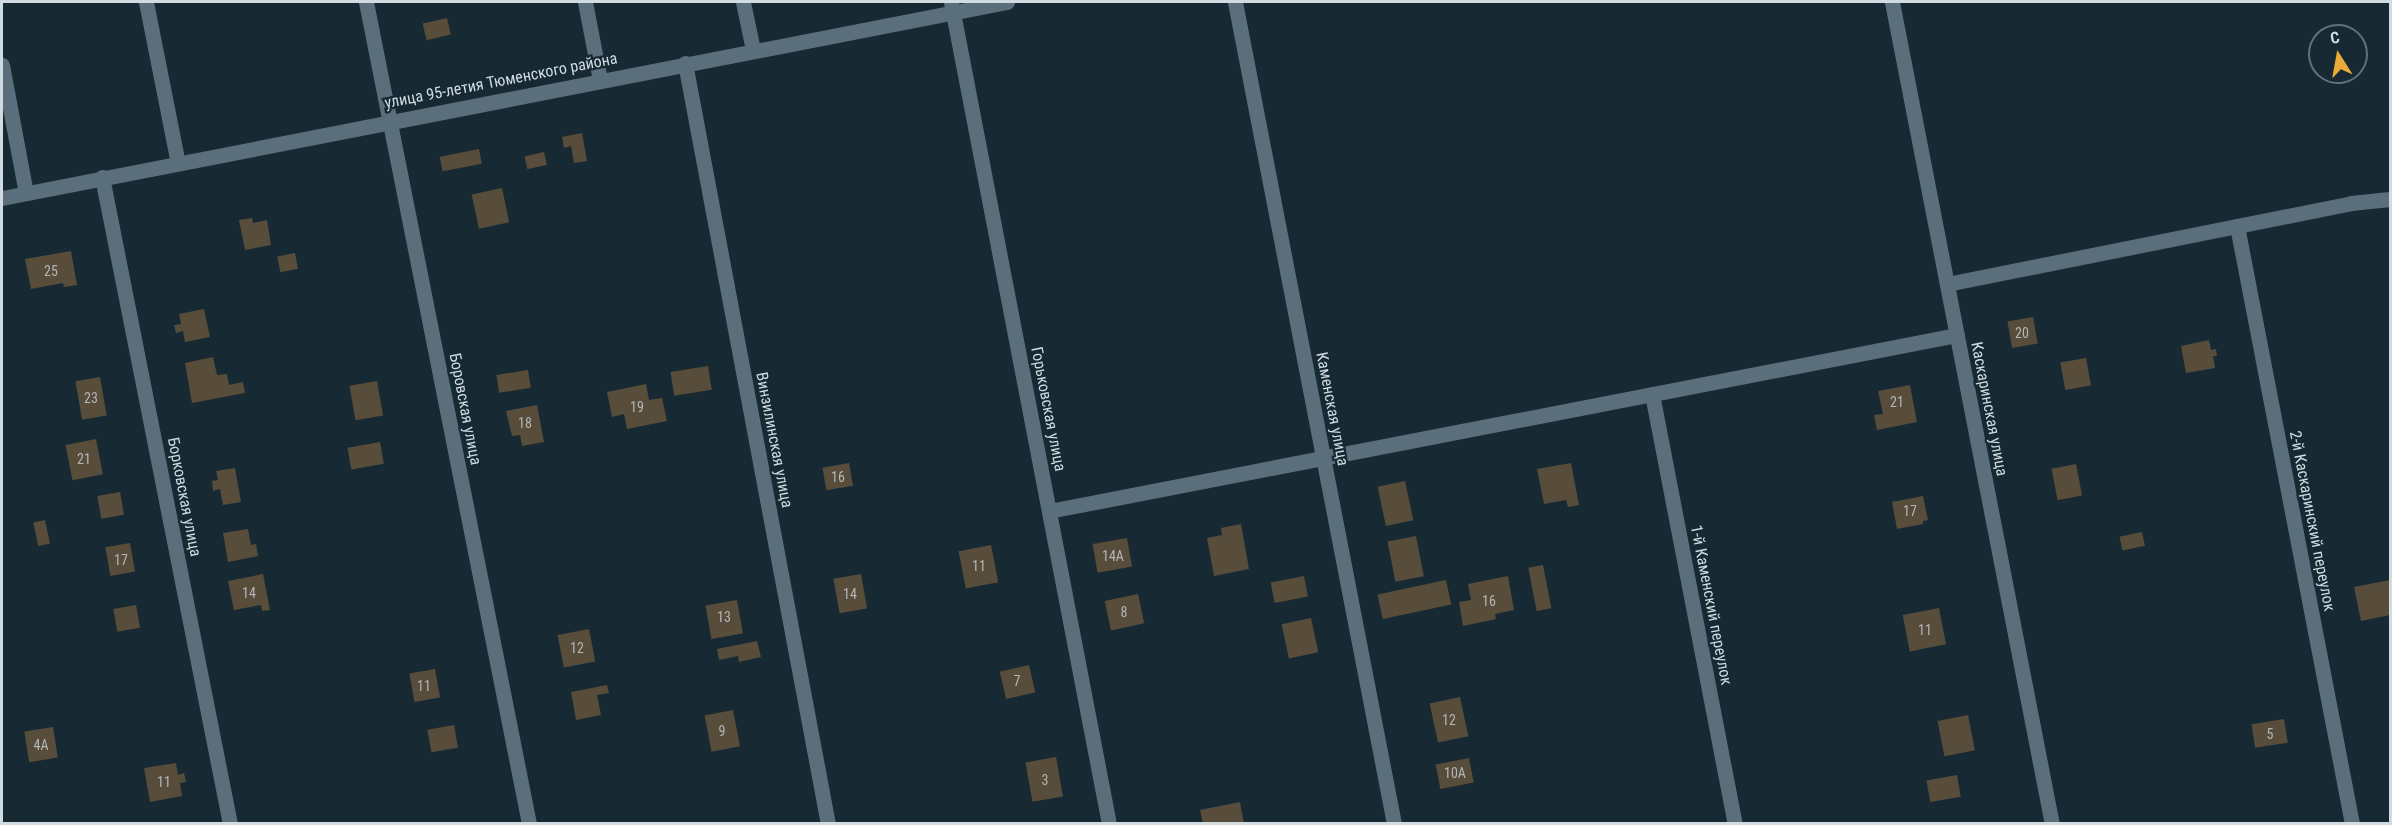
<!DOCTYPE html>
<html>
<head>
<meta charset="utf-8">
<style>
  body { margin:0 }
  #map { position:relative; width:2392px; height:825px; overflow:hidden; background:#172a34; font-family:"Roboto Condensed",sans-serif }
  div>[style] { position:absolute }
  .building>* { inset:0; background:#584c3b; transform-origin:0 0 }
  .minor>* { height:15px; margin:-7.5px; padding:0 7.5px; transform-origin:7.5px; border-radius:7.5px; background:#5a6f7b }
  span { translate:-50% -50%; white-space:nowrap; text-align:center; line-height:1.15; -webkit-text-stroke:4.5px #172a34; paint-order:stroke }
  .number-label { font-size:14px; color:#b2b7b8 }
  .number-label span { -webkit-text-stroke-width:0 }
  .street-label { font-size:16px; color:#d0dbe2 }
  .frame { position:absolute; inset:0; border:3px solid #d0dbe2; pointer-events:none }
  .north { position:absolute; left:2308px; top:24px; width:60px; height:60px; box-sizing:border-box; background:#172a34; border:2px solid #61717a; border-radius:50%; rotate:349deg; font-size:16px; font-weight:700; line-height:24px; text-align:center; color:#d0dbe2 }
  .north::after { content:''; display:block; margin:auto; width:21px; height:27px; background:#ebaa39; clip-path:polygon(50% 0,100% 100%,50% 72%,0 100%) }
</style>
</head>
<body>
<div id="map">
  <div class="building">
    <div style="left:447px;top:18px;width:17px;height:25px;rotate:77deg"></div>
    <div style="clip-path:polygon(582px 133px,587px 161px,574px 163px,571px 146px,564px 148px,562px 137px)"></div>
    <div style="left:479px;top:149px;width:15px;height:40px;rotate:79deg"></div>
    <div style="left:544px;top:152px;width:13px;height:20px;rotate:77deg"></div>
    <div style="left:502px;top:188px;width:35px;height:31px;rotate:78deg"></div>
    <div style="clip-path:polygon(252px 218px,253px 223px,267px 220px,271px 245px,245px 250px,239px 220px)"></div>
    <div style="clip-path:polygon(71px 251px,77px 285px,64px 287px,63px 283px,31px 289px,25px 259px)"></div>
    <div style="left:295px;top:253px;width:16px;height:18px;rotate:79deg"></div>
    <div style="clip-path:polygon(204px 309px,210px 337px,185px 342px,183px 331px,176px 333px,174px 325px,181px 324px,179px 314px)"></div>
    <div style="left:2033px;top:317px;width:27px;height:26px;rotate:80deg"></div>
    <div style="clip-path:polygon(2209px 340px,2211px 350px,2216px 349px,2217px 356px,2213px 356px,2215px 368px,2186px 373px,2181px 346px)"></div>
    <div style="clip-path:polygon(213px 357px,217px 375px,227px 374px,229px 385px,243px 382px,245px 393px,192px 403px,185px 363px)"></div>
    <div style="left:2086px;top:358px;width:28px;height:26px;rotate:80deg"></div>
    <div style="left:708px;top:366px;width:24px;height:38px;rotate:81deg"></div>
    <div style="left:528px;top:370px;width:18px;height:32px;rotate:81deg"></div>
    <div style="left:100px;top:377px;width:39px;height:25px;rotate:80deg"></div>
    <div style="left:377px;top:381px;width:35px;height:28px;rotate:80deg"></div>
    <div style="clip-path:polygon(646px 384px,649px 400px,662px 398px,667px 421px,627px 429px,624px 414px,612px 417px,607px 392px)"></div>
    <div style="clip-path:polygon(1910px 385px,1917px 422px,1877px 430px,1874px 415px,1883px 414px,1878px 391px)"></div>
    <div style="clip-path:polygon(537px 405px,544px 442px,522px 446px,520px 435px,512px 436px,506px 411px)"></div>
    <div style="left:96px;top:439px;width:36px;height:31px;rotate:79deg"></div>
    <div style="left:380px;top:442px;width:22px;height:33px;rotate:80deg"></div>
    <div style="left:849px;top:463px;width:23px;height:27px;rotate:80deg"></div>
    <div style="clip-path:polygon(1571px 463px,1579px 505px,1568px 507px,1566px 500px,1544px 504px,1537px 469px)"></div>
    <div style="left:2076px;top:464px;width:32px;height:25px;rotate:79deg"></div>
    <div style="clip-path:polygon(235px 468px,241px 502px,223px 505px,220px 489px,213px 491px,212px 481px,218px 480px,216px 471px)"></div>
    <div style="left:1405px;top:481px;width:40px;height:28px;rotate:78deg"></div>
    <div style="left:120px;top:492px;width:23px;height:23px;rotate:80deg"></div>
    <div style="clip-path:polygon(1923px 496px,1928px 520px,1923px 521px,1923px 524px,1897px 529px,1892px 502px)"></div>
    <div style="left:45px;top:520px;width:24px;height:12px;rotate:78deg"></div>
    <div style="clip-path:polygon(1241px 524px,1249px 569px,1214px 576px,1207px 538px,1222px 535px,1221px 528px)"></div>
    <div style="clip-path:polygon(248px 529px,251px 545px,256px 544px,258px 556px,228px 562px,223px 533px)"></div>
    <div style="left:2142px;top:532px;width:14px;height:23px;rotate:78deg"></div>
    <div style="left:1416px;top:536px;width:41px;height:29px;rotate:79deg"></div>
    <div style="left:1127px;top:538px;width:29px;height:35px;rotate:80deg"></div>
    <div style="left:130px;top:543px;width:29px;height:25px;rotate:80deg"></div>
    <div style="left:991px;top:545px;width:38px;height:33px;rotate:79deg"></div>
    <div style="left:1543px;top:565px;width:44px;height:15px;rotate:79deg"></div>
    <div style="clip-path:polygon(263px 574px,270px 610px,262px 611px,261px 605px,234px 610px,228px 581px)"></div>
    <div style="left:861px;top:574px;width:35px;height:28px;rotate:80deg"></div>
    <div style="left:1304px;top:576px;width:21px;height:34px;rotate:79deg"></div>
    <div style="clip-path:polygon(1508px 576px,1514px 610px,1495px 614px,1496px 619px,1463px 626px,1459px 602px,1471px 600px,1468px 584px)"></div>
    <div style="left:1446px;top:580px;width:25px;height:70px;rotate:78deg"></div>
    <div style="clip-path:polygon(2390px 580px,2390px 615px,2361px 621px,2354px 587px)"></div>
    <div style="left:1138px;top:594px;width:30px;height:34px;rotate:78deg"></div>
    <div style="left:737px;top:600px;width:34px;height:32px;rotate:80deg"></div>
    <div style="left:136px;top:605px;width:23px;height:23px;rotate:80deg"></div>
    <div style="left:1939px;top:608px;width:37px;height:37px;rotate:79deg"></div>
    <div style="left:1311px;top:618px;width:35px;height:30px;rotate:78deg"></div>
    <div style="left:589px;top:629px;width:33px;height:32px;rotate:79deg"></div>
    <div style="clip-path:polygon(757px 641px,761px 657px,739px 662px,738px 656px,719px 660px,717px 649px)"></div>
    <div style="left:1029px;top:665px;width:28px;height:30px;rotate:77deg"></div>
    <div style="left:435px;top:669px;width:29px;height:26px;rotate:80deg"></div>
    <div style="clip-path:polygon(607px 685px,609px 693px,597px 695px,601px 715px,576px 720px,571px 692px)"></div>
    <div style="left:1460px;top:697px;width:40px;height:31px;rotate:78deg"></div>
    <div style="left:733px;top:710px;width:37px;height:29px;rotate:79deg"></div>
    <div style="left:1968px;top:715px;width:36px;height:31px;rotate:79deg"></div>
    <div style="left:2284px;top:719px;width:24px;height:33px;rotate:81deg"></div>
    <div style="left:454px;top:725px;width:23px;height:27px;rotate:80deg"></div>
    <div style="left:53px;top:727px;width:31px;height:29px;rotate:81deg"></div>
    <div style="left:1056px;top:757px;width:40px;height:31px;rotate:80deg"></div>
    <div style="left:1469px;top:758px;width:25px;height:34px;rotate:79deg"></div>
    <div style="clip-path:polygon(176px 763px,178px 775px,184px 773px,186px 782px,180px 783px,182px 796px,150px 802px,144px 768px)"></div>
    <div style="left:1957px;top:775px;width:22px;height:31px;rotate:80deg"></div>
    <div style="clip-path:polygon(1240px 802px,1244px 824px,1203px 824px,1200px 810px)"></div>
  </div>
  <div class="minor">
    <div style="left:146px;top:2px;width:164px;rotate:78.8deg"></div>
    <div style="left:366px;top:2px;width:838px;rotate:78.78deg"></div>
    <div style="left:585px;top:2px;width:79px;rotate:79.1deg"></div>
    <div style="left:743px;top:2px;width:49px;rotate:78.2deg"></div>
    <div style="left:951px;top:2px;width:837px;rotate:79.12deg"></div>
    <div style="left:1235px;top:2px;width:837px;rotate:79.05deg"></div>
    <div style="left:1892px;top:2px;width:837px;rotate:78.99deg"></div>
    <div style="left:685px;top:63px;width:774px;rotate:79.36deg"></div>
    <div style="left:2px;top:65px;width:130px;rotate:79.4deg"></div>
    <div style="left:102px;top:177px;width:660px;rotate:78.81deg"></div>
    <div style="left:2px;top:198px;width:1024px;rotate:-11.04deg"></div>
    <div style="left:2237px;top:226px;width:609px;rotate:79.11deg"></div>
    <div style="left:1947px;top:284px;width:412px;rotate:-11.3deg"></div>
    <div style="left:2351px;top:203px;width:39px;rotate:-6deg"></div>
    <div style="left:1652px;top:394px;width:438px;rotate:79.1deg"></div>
    <div style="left:1049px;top:511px;width:925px;rotate:-10.97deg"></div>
  </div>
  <div class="number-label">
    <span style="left:51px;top:271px">25</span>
    <span style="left:2022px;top:333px">20</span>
    <span style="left:91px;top:398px">23</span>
    <span style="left:1897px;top:402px">21</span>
    <span style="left:637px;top:407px">19</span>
    <span style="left:525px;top:423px">18</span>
    <span style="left:84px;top:459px">21</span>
    <span style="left:838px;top:477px">16</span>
    <span style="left:1910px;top:511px">17</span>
    <span style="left:1113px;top:556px">14А</span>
    <span style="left:121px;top:560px">17</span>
    <span style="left:979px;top:566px">11</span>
    <span style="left:249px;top:593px">14</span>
    <span style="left:850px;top:594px">14</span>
    <span style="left:1489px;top:601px">16</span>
    <span style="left:1124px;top:612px">8</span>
    <span style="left:724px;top:617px">13</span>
    <span style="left:1925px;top:630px">11</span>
    <span style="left:577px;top:648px">12</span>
    <span style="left:1017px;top:681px">7</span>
    <span style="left:424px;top:686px">11</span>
    <span style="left:1449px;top:720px">12</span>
    <span style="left:722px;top:731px">9</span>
    <span style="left:2270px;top:734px">5</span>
    <span style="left:41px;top:745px">4А</span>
    <span style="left:1455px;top:773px">10А</span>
    <span style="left:1045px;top:780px">3</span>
    <span style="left:164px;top:782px">11</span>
  </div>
  <div class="street-label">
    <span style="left:501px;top:81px;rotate:-11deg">улица 95-летия Тюменского района</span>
    <span style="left:465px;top:409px;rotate:79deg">Боровская улица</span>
    <span style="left:1048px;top:409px;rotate:79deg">Горьковская улица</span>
    <span style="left:1332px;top:409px;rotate:79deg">Каменская улица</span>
    <span style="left:1989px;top:409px;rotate:79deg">Каскаринская улица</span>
    <span style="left:774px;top:440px;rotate:79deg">Винзилинская улица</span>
    <span style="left:184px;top:497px;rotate:79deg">Борковская улица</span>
    <span style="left:2312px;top:521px;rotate:79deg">2-й Каскаринский переулок</span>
    <span style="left:1711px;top:605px;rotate:79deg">1-й Каменский переулок</span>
  </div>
  <div class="frame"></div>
  <div class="north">С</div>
</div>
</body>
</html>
